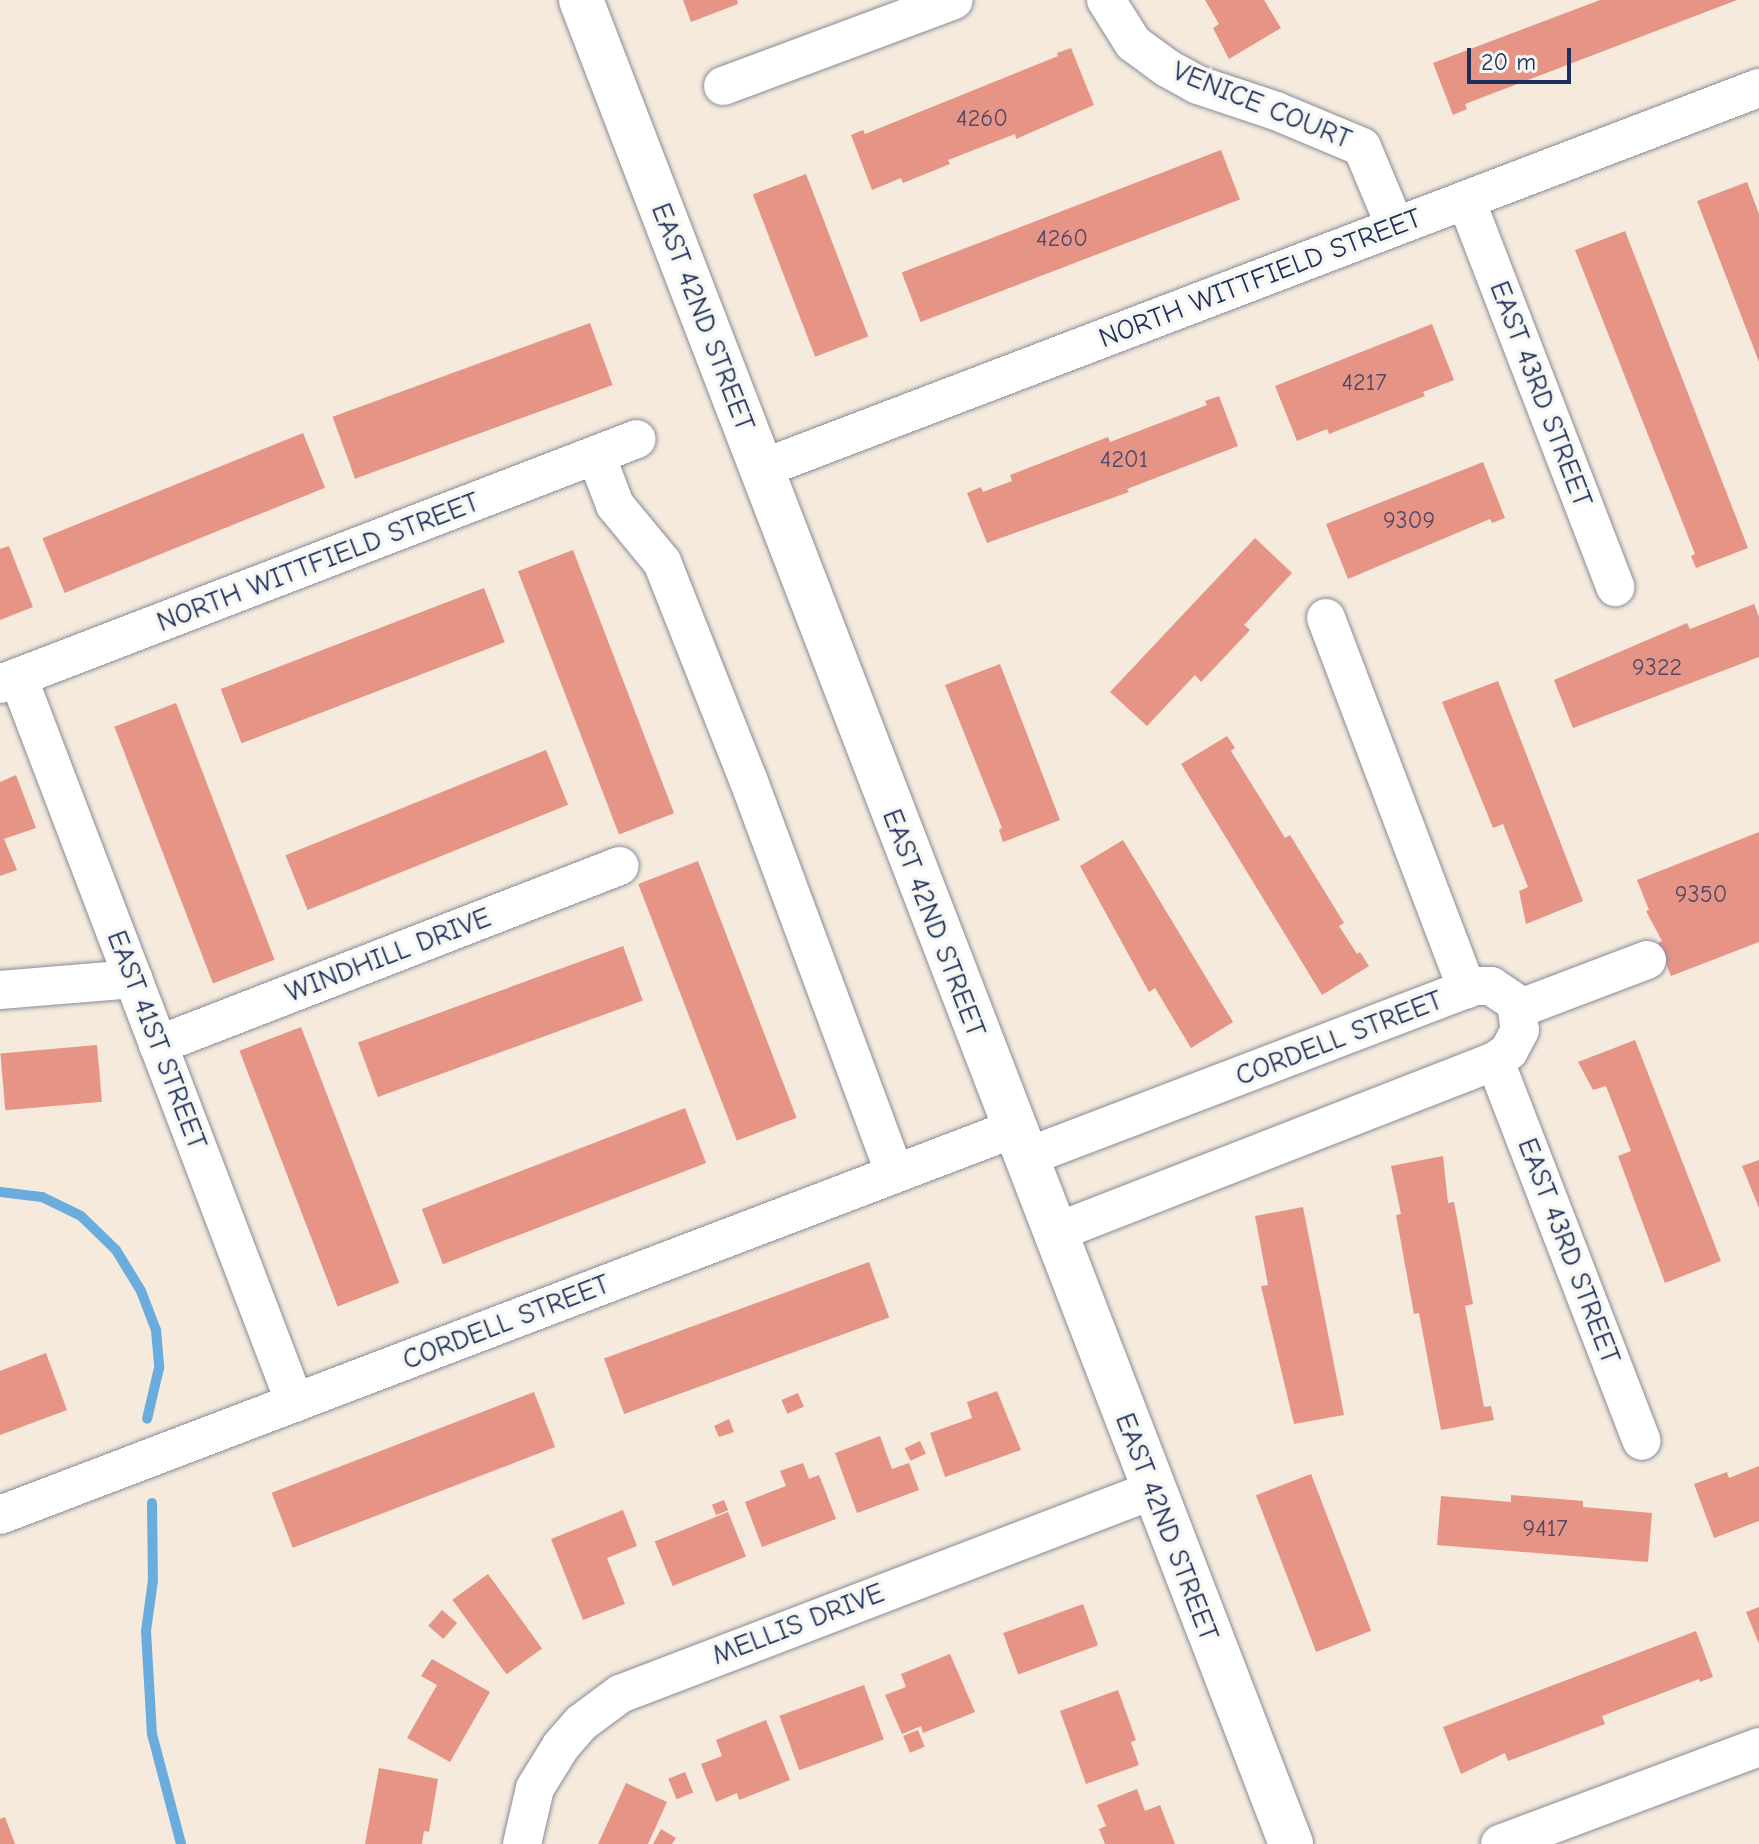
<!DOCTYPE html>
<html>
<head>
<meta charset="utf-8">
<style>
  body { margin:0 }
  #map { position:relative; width:1759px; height:1844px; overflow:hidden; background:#f5eadb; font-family:"Comic Neue",sans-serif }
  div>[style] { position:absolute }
  .stream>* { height:10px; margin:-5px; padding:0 5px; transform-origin:5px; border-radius:5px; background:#6bacdf }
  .building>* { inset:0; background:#e59486; transform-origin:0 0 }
  .roads { filter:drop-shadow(0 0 2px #888c9c) drop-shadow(0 0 2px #888c9c) }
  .minor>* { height:38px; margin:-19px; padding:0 19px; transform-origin:19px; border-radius:19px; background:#fff }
  .tertiary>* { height:44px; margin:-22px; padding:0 22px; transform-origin:22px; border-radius:22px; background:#fff }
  span { translate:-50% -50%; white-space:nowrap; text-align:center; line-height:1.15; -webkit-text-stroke:7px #f6f6f2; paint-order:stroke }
  .number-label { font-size:24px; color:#4e4868 }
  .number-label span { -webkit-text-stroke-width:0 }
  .street-label { font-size:28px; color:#1b2f5e }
  .scale { position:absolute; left:1467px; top:48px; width:104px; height:36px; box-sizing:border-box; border:4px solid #1b2f5e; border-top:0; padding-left:10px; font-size:24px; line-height:28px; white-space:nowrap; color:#1b2f5e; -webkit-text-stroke:6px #f6f6f2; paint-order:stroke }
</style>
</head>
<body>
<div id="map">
  <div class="stream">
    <div style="left:0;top:1192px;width:42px;rotate:6.8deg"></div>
    <div style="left:42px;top:1197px;width:43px;rotate:26deg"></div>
    <div style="left:81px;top:1216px;width:49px;rotate:44.2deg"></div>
    <div style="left:116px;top:1250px;width:48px;rotate:58.6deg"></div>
    <div style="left:141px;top:1291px;width:42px;rotate:69deg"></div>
    <div style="left:156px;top:1330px;width:38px;rotate:85deg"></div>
    <div style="left:159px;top:1368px;width:52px;rotate:103.2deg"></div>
    <div style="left:152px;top:1503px;width:77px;rotate:89.3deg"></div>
    <div style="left:153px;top:1580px;width:51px;rotate:97.8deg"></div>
    <div style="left:146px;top:1631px;width:103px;rotate:86.7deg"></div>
    <div style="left:152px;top:1734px;width:114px;rotate:75.2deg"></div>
  </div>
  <div class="building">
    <div style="clip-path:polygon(683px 0,737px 0,738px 4px,691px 22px)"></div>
    <div style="clip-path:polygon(1205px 0,1264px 0,1281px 28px,1229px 59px,1213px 28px,1219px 24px)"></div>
    <div style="clip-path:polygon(1600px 0,1737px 0,1465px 104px,1467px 109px,1453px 115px,1433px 63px)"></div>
    <div style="clip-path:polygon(1071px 48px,1094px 105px,1016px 139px,1015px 134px,948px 160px,950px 164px,903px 183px,901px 178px,872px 190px,851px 135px,863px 130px,865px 134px,1058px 56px,1057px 53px)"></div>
    <div style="left:1221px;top:150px;width:53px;height:342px;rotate:69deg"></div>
    <div style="left:806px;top:174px;width:174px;height:57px;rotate:69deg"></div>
    <div style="clip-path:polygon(1747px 182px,1759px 214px,1759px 362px,1697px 201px)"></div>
    <div style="clip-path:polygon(1625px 231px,1748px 548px,1696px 568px,1691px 556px,1695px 554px,1575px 250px)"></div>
    <div style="left:590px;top:323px;width:66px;height:274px;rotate:70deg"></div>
    <div style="clip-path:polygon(1432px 324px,1454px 380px,1423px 392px,1425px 396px,1329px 434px,1327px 429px,1297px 441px,1275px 386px)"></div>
    <div style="clip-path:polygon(1219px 396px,1238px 446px,1127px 489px,1129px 492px,987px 543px,967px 493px,981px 487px,983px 492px,1012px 481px,1010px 475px,1108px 437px,1110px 442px,1207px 405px,1205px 401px)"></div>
    <div style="left:303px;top:433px;width:59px;height:281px;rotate:68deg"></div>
    <div style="clip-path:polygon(1483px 462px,1505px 518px,1492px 523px,1490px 519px,1348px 579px,1326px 524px)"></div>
    <div style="clip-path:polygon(1255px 538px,1292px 573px,1244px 625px,1250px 630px,1201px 682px,1195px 675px,1147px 726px,1110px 692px)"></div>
    <div style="clip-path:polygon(9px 546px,33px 607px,0 620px,0 549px)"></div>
    <div style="left:573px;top:550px;width:282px;height:59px;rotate:69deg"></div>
    <div style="left:484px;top:588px;width:58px;height:282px;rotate:69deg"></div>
    <div style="clip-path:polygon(1754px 604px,1759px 617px,1759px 657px,1573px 728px,1554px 680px,1687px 623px,1690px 629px)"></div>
    <div style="clip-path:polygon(1000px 664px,1060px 820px,1003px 842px,999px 830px,1002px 828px,945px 685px)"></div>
    <div style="clip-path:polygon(1498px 681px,1583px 901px,1526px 924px,1519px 891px,1528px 887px,1503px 824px,1493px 828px,1442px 702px)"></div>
    <div style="left:176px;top:703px;width:275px;height:66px;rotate:69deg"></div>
    <div style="clip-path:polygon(1227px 736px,1235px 748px,1231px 751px,1285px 838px,1290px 835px,1344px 923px,1339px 926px,1357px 954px,1360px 952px,1369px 966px,1322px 995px,1181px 764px)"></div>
    <div style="left:546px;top:750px;width:59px;height:281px;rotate:68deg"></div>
    <div style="clip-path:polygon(16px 775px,36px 828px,4px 839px,17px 870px,0 876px,0 782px)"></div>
    <div style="clip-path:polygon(1759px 832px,1759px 942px,1671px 976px,1658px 943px,1662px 941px,1646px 911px,1649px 910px,1637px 880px)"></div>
    <div style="clip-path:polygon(1123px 840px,1233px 1022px,1191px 1048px,1155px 988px,1149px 992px,1080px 866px)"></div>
    <div style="left:698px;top:861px;width:275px;height:64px;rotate:69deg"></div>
    <div style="left:623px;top:946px;width:58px;height:282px;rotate:70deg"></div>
    <div style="left:301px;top:1027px;width:274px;height:66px;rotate:69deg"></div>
    <div style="clip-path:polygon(1635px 1040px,1721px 1261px,1665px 1283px,1618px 1156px,1631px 1151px,1606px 1086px,1593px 1090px,1578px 1062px)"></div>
    <div style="left:97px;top:1045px;width:57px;height:97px;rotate:85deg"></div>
    <div style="left:685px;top:1108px;width:59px;height:282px;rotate:69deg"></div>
    <div style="clip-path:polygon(1443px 1156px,1448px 1203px,1454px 1202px,1473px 1304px,1465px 1306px,1484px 1407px,1491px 1406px,1494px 1420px,1441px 1430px,1419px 1313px,1414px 1314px,1396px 1215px,1401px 1214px,1391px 1166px)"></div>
    <div style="clip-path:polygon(1759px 1160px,1759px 1208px,1742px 1166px)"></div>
    <div style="clip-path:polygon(1303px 1207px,1344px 1415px,1294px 1424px,1261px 1286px,1268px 1285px,1255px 1216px)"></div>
    <div style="left:869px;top:1262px;width:59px;height:282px;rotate:70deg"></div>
    <div style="clip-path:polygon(46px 1353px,67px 1410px,0 1435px,0 1371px)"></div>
    <div style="clip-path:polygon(997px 1391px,1021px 1450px,945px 1477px,930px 1433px,972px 1418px,967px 1402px)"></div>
    <div style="left:534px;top:1392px;width:59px;height:281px;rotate:69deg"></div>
    <div style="left:798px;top:1393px;width:15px;height:18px;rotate:67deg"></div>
    <div style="clip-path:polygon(729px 1419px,734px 1432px,719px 1437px,714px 1426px)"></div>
    <div style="clip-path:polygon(880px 1436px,892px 1469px,909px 1463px,919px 1490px,857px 1513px,835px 1453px)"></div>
    <div style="left:920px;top:1441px;width:14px;height:17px;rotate:65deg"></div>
    <div style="clip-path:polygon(803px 1463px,809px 1479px,819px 1475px,836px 1519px,762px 1547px,745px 1502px,786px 1486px,780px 1471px)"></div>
    <div style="clip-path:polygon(1759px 1466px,1759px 1521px,1714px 1538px,1694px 1484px,1727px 1472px,1729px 1478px)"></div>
    <div style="left:1311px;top:1474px;width:168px;height:59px;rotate:69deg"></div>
    <div style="clip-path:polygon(1511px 1495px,1583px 1501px,1583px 1507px,1652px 1513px,1648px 1562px,1437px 1545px,1441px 1496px,1511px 1502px)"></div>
    <div style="left:724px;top:1500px;width:11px;height:13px;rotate:68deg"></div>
    <div style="clip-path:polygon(623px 1510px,637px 1546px,607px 1558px,625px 1604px,583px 1620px,551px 1539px)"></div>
    <div style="left:728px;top:1512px;width:48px;height:79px;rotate:68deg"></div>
    <div style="left:488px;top:1574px;width:92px;height:44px;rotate:54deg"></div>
    <div style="left:1083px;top:1604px;width:44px;height:85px;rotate:70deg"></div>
    <div style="clip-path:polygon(1759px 1607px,1759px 1644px,1746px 1612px)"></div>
    <div style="left:442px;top:1610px;width:20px;height:21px;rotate:41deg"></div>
    <div style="clip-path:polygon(1696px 1631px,1713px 1677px,1700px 1682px,1699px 1679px,1602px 1716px,1605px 1724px,1508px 1761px,1505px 1753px,1461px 1774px,1443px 1727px)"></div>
    <div style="clip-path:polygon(950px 1654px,975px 1712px,923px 1733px,921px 1726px,902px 1734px,885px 1695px,906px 1687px,901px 1674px)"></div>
    <div style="clip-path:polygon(432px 1659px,490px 1692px,450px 1762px,407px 1738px,437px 1685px,421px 1676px)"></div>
    <div style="left:864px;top:1685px;width:58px;height:90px;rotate:70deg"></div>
    <div style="clip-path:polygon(1118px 1690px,1136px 1740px,1131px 1742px,1139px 1765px,1086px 1784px,1060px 1711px)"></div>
    <div style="clip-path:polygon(766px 1720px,790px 1780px,739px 1800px,737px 1793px,716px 1802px,701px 1764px,722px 1756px,716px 1740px)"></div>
    <div style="left:918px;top:1730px;width:18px;height:16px;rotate:68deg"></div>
    <div style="clip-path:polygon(379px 1768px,438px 1779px,429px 1832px,424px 1831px,422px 1844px,365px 1844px)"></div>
    <div style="left:685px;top:1772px;width:22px;height:18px;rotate:68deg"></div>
    <div style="clip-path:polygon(626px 1783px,667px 1802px,648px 1844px,598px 1844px)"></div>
    <div style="clip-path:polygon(1137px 1789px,1145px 1811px,1160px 1805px,1175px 1844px,1105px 1844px,1099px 1829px,1106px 1826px,1097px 1805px)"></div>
    <div style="clip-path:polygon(5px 1817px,15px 1844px,0 1844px,0 1819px)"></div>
    <div style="clip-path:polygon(661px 1829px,676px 1838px,672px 1844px,653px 1844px)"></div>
  </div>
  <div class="roads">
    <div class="minor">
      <div style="left:1106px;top:0;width:51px;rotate:57.9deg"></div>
      <div style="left:1133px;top:43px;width:42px;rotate:36.3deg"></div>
      <div style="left:1167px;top:68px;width:35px;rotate:29deg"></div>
      <div style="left:1198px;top:85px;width:82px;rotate:18.4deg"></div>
      <div style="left:1276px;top:111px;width:93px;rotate:22.7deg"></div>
      <div style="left:1362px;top:147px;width:86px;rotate:67.3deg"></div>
      <div style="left:723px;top:86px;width:246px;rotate:-20.4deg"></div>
      <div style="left:1466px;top:200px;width:415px;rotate:68.9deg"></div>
      <div style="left:596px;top:455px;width:53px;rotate:69.2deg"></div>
      <div style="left:615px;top:505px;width:74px;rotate:50.5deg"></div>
      <div style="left:662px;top:562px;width:233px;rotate:68.4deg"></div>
      <div style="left:748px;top:779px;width:421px;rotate:69.6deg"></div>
      <div style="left:761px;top:469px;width:1068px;rotate:-20.9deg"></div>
      <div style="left:1326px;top:618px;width:397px;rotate:69.2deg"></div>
      <div style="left:18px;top:677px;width:777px;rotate:69.12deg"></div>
      <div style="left:0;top:684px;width:682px;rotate:-21.04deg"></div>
      <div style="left:0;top:990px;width:134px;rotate:-4.7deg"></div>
      <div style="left:1518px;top:1009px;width:138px;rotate:-20.8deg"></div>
      <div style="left:158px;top:1045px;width:495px;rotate:-21.2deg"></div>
      <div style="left:1495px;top:1061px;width:407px;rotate:68.9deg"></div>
      <div style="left:1024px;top:1158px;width:482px;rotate:-20.9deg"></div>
      <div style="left:1474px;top:986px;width:17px"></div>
      <div style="left:1491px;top:986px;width:30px;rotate:34deg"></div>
      <div style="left:1516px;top:1003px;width:27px;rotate:82deg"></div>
      <div style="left:1520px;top:1030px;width:24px;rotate:118deg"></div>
      <div style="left:1509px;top:1051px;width:17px;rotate:144deg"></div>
      <div style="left:1495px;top:1061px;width:474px;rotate:158.7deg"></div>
      <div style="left:0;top:1515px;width:1084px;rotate:-20.86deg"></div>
      <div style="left:522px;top:1844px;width:57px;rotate:-76.9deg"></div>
      <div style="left:535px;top:1788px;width:49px;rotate:-58.2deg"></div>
      <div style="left:561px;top:1746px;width:30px;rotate:-49deg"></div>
      <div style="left:581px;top:1723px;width:49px;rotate:-36.6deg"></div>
      <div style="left:620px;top:1694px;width:571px;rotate:-20.94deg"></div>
      <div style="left:1500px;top:1844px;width:277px;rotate:-20.5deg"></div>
    </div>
    <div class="tertiary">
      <div style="left:581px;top:0;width:1976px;rotate:68.94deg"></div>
    </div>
  </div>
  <div class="number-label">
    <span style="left:982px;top:119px">4260</span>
    <span style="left:1062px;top:239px">4260</span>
    <span style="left:1364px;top:383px">4217</span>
    <span style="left:1124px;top:460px">4201</span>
    <span style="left:1409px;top:521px">9309</span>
    <span style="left:1657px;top:668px">9322</span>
    <span style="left:1701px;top:895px">9350</span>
    <span style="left:1545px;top:1529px">9417</span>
  </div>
  <div class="street-label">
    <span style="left:1262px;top:105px;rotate:22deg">VENICE COURT</span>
    <span style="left:1260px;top:278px;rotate:-21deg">NORTH WITTFIELD STREET</span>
    <span style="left:703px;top:317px;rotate:69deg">EAST 42ND STREET</span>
    <span style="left:1541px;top:394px;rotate:69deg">EAST 43RD STREET</span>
    <span style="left:318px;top:562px;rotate:-21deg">NORTH WITTFIELD STREET</span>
    <span style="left:934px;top:923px;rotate:69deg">EAST 42ND STREET</span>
    <span style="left:388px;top:955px;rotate:-21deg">WINDHILL DRIVE</span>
    <span style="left:1339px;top:1038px;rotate:-21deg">CORDELL STREET</span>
    <span style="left:157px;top:1040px;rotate:69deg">EAST 41ST STREET</span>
    <span style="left:1569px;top:1251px;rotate:69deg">EAST 43RD STREET</span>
    <span style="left:506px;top:1322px;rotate:-21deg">CORDELL STREET</span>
    <span style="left:1167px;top:1527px;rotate:69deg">EAST 42ND STREET</span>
    <span style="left:798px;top:1624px;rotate:-21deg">MELLIS DRIVE</span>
  </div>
  <div class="scale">20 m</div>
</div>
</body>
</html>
